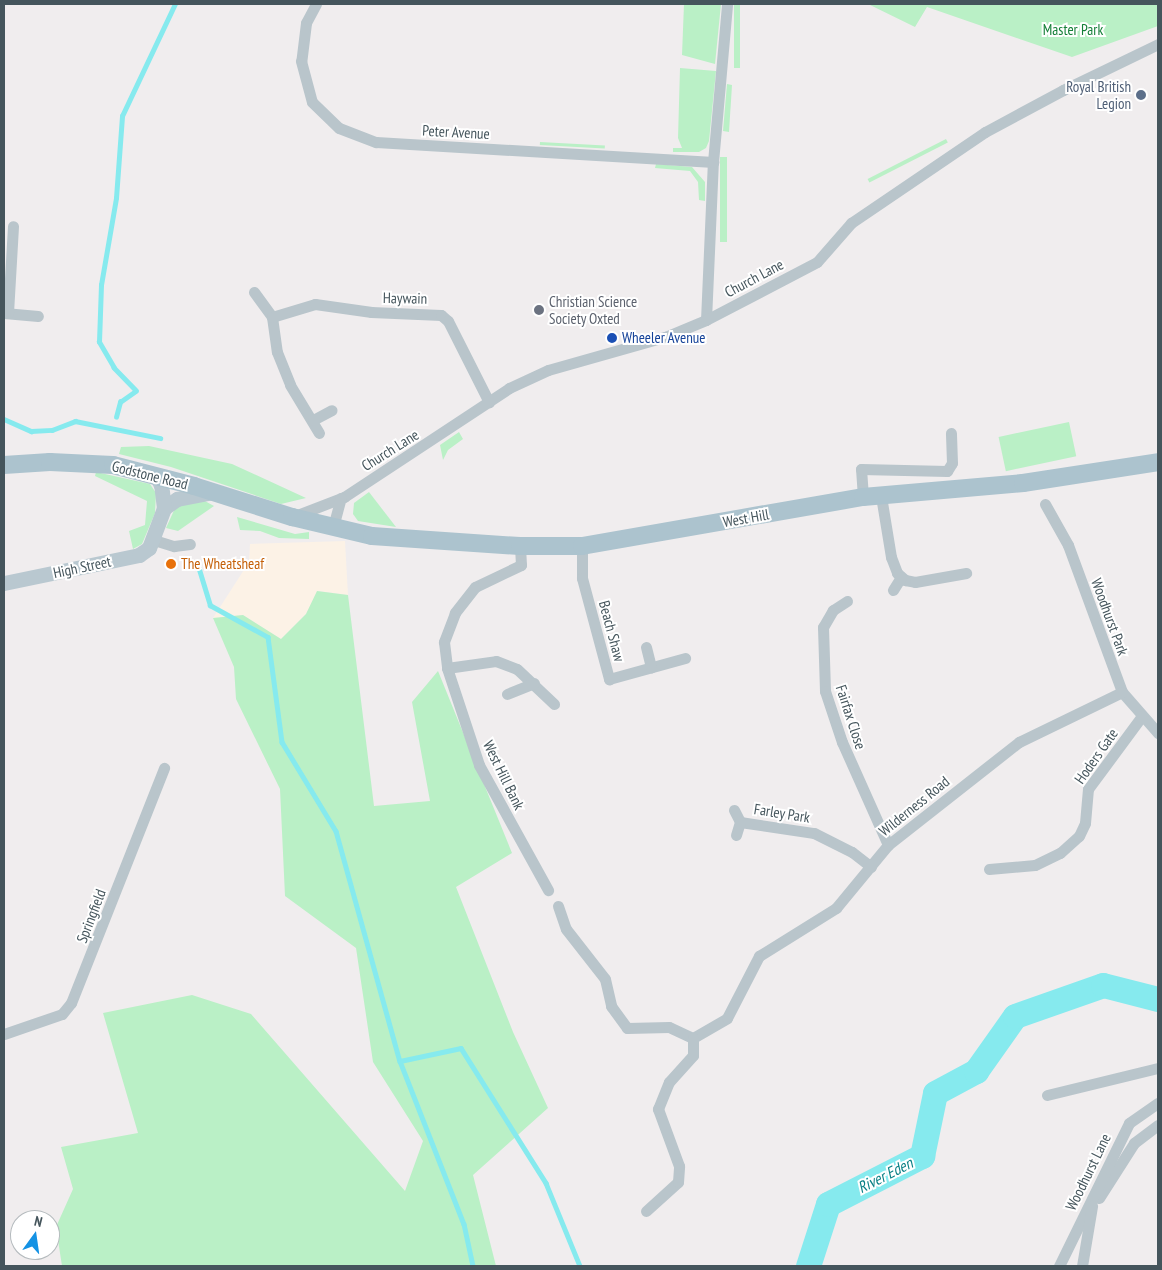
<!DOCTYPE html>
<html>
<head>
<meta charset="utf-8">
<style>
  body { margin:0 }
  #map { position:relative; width:1162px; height:1270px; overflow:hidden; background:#f0edee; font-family:"PT Sans Narrow",sans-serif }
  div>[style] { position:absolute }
  .commercial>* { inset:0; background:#fcf2e6 }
  .green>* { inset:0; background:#baf0c6; transform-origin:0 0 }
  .stream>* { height:4.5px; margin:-2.25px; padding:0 2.25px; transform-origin:2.25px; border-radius:2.25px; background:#86eaee }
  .river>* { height:25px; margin:-12.5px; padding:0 12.5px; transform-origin:12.5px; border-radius:12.5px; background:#86eaee }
  .street>* { height:11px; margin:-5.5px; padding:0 5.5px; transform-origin:5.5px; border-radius:5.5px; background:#b9c5cb }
  .secondary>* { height:15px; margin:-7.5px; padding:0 7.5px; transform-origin:7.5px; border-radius:7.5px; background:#b9c8d0 }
  .primary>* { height:18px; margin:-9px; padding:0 9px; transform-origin:9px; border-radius:9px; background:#acc3ce }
  .dots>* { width:14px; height:14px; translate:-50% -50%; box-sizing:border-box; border:2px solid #fff; border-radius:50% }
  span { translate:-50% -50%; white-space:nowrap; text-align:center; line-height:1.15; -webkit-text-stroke:4px #fff; paint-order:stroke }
  .park-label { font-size:15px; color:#147f37 }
  .service-label { font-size:15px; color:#4e5e75 }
  .right { translate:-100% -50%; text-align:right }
  .street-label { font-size:15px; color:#45555c }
  .worship-label { font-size:15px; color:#5b616d }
  .left { translate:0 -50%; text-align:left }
  .transit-label { font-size:15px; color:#164399 }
  .food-label { font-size:15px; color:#c56008 }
  .water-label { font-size:16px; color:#0a8085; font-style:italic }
  .frame { position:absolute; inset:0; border:5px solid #45555c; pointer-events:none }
  .north { position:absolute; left:10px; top:1210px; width:50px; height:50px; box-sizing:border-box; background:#fff; border:1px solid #b5bbbe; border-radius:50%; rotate:14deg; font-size:14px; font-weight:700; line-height:20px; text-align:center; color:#45555c }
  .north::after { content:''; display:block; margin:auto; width:18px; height:22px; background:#1492e4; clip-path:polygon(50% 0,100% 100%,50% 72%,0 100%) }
</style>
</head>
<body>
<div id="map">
  <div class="commercial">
    <div style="clip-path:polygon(345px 541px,348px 595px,318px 591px,306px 614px,281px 639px,243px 615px,213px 618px,249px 562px,250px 544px)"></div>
  </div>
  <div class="green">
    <div style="clip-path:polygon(684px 4px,721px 4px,715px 64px,682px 55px)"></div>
    <div style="left:734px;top:4px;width:6px;height:64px"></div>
    <div style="clip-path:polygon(868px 4px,1158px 4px,1158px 26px,1072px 57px,927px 7px,915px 27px)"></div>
    <div style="clip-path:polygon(680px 68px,716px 71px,709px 141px,706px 148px,699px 152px,673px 152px,673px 148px,682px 148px,678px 138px)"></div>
    <div style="clip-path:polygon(727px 84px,732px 85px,729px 132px,723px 131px)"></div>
    <div style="left:946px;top:139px;width:4px;height:88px;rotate:63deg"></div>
    <div style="left:540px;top:142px;width:65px;height:3px;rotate:3deg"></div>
    <div style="left:720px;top:157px;width:7px;height:85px"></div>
    <div style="clip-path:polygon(656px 164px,692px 167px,705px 182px,705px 201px,699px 200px,698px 182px,690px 171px,655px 168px)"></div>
    <div style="left:1069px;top:422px;width:35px;height:72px;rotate:78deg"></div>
    <div style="clip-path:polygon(459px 432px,463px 439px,448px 450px,443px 460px,440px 445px)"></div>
    <div style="clip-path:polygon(149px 446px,232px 464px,306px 498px,281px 504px,171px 467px,119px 454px,121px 447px)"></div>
    <div style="clip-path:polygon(96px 472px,150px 484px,156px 493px,155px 513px,142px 544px,133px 549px,129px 531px,145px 525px,147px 501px,95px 476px)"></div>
    <div style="clip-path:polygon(369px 492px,396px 527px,358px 521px,353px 514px,354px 503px)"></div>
    <div style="clip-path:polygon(203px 500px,214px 506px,178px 531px,166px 528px,176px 506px)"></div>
    <div style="clip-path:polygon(237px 517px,295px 534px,309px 532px,309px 539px,279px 538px,260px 531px,240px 530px)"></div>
    <div style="clip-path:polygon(317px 591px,348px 595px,374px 806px,430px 801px,412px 702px,438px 671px,512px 853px,456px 887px,513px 1032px,548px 1108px,473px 1175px,496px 1266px,62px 1266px,56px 1227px,73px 1189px,61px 1147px,138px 1133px,103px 1013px,192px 995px,251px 1014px,405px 1191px,423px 1141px,373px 1062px,356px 948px,285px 896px,280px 789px,236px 699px,234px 667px,213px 618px,243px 615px,281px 639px,306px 614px)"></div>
  </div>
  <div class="stream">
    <div style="left:116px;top:417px;width:16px;rotate:-75deg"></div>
    <div style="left:120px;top:402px;width:19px;rotate:-35deg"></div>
    <div style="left:136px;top:391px;width:32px;rotate:-134deg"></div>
    <div style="left:114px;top:368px;width:30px;rotate:-120deg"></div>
    <div style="left:99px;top:342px;width:57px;rotate:-88deg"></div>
    <div style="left:101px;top:285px;width:88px;rotate:-80.2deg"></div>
    <div style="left:116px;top:198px;width:82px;rotate:-85.8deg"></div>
    <div style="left:122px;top:116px;width:124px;rotate:-64.7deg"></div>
    <div style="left:4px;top:419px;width:30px;rotate:24deg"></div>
    <div style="left:31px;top:431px;width:21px;rotate:-3deg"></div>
    <div style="left:52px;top:430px;width:25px;rotate:-21deg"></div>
    <div style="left:75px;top:421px;width:87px;rotate:11.3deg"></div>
    <div style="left:199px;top:568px;width:39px;rotate:73deg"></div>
    <div style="left:210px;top:605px;width:66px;rotate:28.9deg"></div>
    <div style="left:268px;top:637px;width:106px;rotate:82.4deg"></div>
    <div style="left:282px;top:742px;width:104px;rotate:58.8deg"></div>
    <div style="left:336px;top:831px;width:239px;rotate:74.5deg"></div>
    <div style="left:400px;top:1061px;width:175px;rotate:68.6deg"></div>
    <div style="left:464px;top:1224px;width:43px;rotate:77.9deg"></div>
    <div style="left:400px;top:1061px;width:62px;rotate:-12deg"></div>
    <div style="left:461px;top:1048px;width:160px;rotate:57.8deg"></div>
    <div style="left:546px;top:1183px;width:90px;rotate:67.7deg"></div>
  </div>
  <div class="river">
    <div style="left:808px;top:1266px;width:65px;rotate:-72.1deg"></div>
    <div style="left:828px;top:1204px;width:106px;rotate:-27.1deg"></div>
    <div style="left:922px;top:1156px;width:64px;rotate:-78.3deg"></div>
    <div style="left:935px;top:1093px;width:47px;rotate:-28.2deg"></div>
    <div style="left:976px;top:1071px;width:67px;rotate:-54.7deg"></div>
    <div style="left:1015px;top:1016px;width:93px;rotate:-19.4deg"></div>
    <div style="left:1103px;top:985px;width:57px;rotate:14.3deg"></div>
  </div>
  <div class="street">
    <div style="left:316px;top:4px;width:21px;rotate:118deg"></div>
    <div style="left:306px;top:23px;width:38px;rotate:97deg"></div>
    <div style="left:301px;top:61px;width:42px;rotate:75deg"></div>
    <div style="left:312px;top:102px;width:37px;rotate:44deg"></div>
    <div style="left:339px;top:128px;width:40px;rotate:21deg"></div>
    <div style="left:376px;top:142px;width:338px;rotate:3.4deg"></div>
    <div style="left:254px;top:292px;width:31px;rotate:54deg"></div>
    <div style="left:272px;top:317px;width:35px;rotate:82deg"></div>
    <div style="left:277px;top:352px;width:35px;rotate:68deg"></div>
    <div style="left:290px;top:385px;width:56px;rotate:58.9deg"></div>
    <div style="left:4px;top:313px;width:34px;rotate:5deg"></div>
    <div style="left:8px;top:313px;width:87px;rotate:-86.7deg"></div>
    <div style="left:272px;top:317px;width:45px;rotate:-16.8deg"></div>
    <div style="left:315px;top:304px;width:57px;rotate:8.1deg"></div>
    <div style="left:371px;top:312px;width:70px;rotate:2.5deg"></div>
    <div style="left:441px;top:315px;width:9px;rotate:41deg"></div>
    <div style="left:448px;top:321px;width:91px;rotate:63.2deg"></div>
    <div style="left:706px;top:320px;width:158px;rotate:-87.5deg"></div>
    <div style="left:713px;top:162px;width:159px;rotate:-84.9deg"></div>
    <div style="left:313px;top:420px;width:21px;rotate:-28deg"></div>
    <div style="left:881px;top:496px;width:62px;rotate:80.7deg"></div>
    <div style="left:891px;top:557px;width:17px;rotate:69deg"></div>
    <div style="left:897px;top:573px;width:11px;rotate:41deg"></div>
    <div style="left:905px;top:580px;width:10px;rotate:11deg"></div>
    <div style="left:915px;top:582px;width:52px;rotate:-10deg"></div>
    <div style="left:863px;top:497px;width:28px;rotate:-94deg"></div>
    <div style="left:861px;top:469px;width:86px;rotate:1.3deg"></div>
    <div style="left:947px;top:471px;width:9px;rotate:-58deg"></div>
    <div style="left:952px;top:463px;width:30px;rotate:-92deg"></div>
    <div style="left:1045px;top:504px;width:47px;rotate:60.7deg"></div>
    <div style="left:1068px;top:545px;width:157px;rotate:69.8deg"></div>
    <div style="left:1122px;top:692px;width:55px;rotate:48.7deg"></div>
    <div style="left:292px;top:517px;width:56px;rotate:-21deg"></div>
    <div style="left:344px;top:497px;width:198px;rotate:-33.4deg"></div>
    <div style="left:509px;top:388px;width:43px;rotate:-24.8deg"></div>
    <div style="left:548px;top:370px;width:122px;rotate:-15.8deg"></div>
    <div style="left:665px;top:337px;width:44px;rotate:-22.5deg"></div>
    <div style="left:706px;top:320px;width:125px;rotate:-27.6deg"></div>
    <div style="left:817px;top:262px;width:52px;rotate:-48.9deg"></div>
    <div style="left:851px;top:223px;width:162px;rotate:-34.2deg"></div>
    <div style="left:985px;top:132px;width:89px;rotate:-28.3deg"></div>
    <div style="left:1063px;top:90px;width:106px;rotate:-25.8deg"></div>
    <div style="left:333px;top:527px;width:30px;rotate:-75deg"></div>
    <div style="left:154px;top:540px;width:21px;rotate:17deg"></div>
    <div style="left:174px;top:546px;width:16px;rotate:-7deg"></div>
    <div style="left:520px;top:546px;width:19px;rotate:87deg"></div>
    <div style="left:521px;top:565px;width:51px;rotate:154.4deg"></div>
    <div style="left:475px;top:587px;width:33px;rotate:128deg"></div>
    <div style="left:455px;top:613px;width:31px;rotate:111deg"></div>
    <div style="left:444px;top:642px;width:26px;rotate:83deg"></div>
    <div style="left:447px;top:668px;width:102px;rotate:71.7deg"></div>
    <div style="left:479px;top:765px;width:143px;rotate:61.1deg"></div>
    <div style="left:582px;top:546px;width:32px;rotate:90deg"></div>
    <div style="left:582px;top:578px;width:105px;rotate:75deg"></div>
    <div style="left:609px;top:679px;width:79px;rotate:-15.4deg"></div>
    <div style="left:893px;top:590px;width:15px;rotate:-58deg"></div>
    <div style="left:847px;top:601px;width:17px;rotate:147deg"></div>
    <div style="left:833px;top:610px;width:20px;rotate:120deg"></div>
    <div style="left:823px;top:627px;width:64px;rotate:88.2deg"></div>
    <div style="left:825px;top:691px;width:54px;rotate:71.6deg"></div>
    <div style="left:842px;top:742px;width:113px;rotate:65.9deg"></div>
    <div style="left:646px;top:647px;width:21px;rotate:76deg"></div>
    <div style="left:447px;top:668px;width:49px;rotate:-8.1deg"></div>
    <div style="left:496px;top:661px;width:22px;rotate:21deg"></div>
    <div style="left:517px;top:669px;width:51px;rotate:43.4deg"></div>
    <div style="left:507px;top:694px;width:29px;rotate:-22deg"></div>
    <div style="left:734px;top:810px;width:13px;rotate:63deg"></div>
    <div style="left:740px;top:822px;width:75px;rotate:8.5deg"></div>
    <div style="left:814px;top:833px;width:42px;rotate:26.6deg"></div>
    <div style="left:852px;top:852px;width:24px;rotate:38deg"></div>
    <div style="left:736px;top:835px;width:14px;rotate:-73deg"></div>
    <div style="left:989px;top:869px;width:46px;rotate:-5deg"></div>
    <div style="left:1035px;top:865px;width:28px;rotate:-26deg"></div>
    <div style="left:1060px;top:853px;width:25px;rotate:-42deg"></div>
    <div style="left:1079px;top:836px;width:14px;rotate:-65deg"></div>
    <div style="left:1085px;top:823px;width:34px;rotate:-85deg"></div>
    <div style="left:1088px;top:789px;width:91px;rotate:-53.5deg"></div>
    <div style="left:558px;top:906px;width:24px;rotate:71deg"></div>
    <div style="left:566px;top:929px;width:63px;rotate:52deg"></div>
    <div style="left:605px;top:979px;width:28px;rotate:77deg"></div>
    <div style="left:611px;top:1006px;width:27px;rotate:54deg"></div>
    <div style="left:627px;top:1028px;width:42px;rotate:-1.4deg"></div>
    <div style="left:669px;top:1027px;width:26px;rotate:25deg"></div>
    <div style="left:4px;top:1034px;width:61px;rotate:-19deg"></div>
    <div style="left:62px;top:1014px;width:14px;rotate:-51deg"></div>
    <div style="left:71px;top:1003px;width:253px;rotate:-68.4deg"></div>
    <div style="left:693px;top:1038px;width:39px;rotate:-30deg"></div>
    <div style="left:727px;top:1018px;width:70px;rotate:-62.7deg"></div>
    <div style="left:759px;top:956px;width:91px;rotate:-31.9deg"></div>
    <div style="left:836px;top:908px;width:82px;rotate:-50.5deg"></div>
    <div style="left:888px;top:845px;width:167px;rotate:-38.2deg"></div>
    <div style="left:1019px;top:742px;width:114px;rotate:-25.9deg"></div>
    <div style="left:1047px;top:1095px;width:114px;rotate:-13.7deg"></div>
    <div style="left:1099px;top:1198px;width:65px;rotate:-57.5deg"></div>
    <div style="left:1134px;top:1143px;width:30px;rotate:-37deg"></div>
    <div style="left:646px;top:1211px;width:43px;rotate:-42.2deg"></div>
    <div style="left:678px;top:1182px;width:16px;rotate:-86deg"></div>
    <div style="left:679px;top:1166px;width:61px;rotate:-110.2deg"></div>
    <div style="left:658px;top:1109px;width:29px;rotate:-68deg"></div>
    <div style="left:669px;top:1082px;width:36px;rotate:-48deg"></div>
    <div style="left:693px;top:1055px;width:17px;rotate:-90deg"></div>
    <div style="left:1059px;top:1266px;width:159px;rotate:-63.9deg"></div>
    <div style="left:1129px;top:1123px;width:35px;rotate:-35deg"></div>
    <div style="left:1082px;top:1266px;width:61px;rotate:-80.5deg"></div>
  </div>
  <div class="secondary">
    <div style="left:164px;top:508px;width:16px;rotate:-35deg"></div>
    <div style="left:177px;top:499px;width:37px;rotate:-11deg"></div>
    <div style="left:4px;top:583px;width:138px;rotate:-11.7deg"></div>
    <div style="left:139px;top:555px;width:12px;rotate:-35deg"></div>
    <div style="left:149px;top:548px;width:43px;rotate:-69.4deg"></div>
    <div style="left:164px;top:508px;width:23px;rotate:-97deg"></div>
    <div style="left:161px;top:485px;width:11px;rotate:-117deg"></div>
  </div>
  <div class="primary">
    <div style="left:4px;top:465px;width:46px;rotate:-3.7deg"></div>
    <div style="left:50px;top:462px;width:63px;rotate:2.7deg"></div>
    <div style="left:113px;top:465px;width:84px;rotate:14.5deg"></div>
    <div style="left:194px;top:486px;width:103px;rotate:17.6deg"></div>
    <div style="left:292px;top:517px;width:82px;rotate:13.4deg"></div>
    <div style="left:372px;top:536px;width:148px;rotate:3.9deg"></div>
    <div style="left:520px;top:546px;width:62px"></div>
    <div style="left:582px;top:546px;width:285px;rotate:-9.9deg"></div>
    <div style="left:863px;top:497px;width:161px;rotate:-5deg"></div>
    <div style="left:1023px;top:483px;width:137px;rotate:-8.8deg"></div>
  </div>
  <div class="dots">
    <div style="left:1141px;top:95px;background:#5c6f8a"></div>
    <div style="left:539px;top:310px;background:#6b7280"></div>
    <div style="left:612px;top:338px;background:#1a4fb4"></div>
    <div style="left:171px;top:564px;background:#e8710a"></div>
  </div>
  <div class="park-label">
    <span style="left:1073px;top:30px">Master Park</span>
  </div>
  <div class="service-label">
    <span class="right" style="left:1131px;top:95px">Royal British<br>Legion</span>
  </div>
  <div class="street-label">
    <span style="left:456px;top:132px;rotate:3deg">Peter Avenue</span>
    <span style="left:754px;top:278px;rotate:-28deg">Church Lane</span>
    <span style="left:405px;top:298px;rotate:1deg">Haywain</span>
    <span style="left:390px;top:450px;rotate:-32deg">Church Lane</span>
    <span style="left:150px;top:475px;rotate:14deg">Godstone Road</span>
    <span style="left:746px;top:518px;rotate:-10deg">West Hill</span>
    <span style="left:82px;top:567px;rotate:-12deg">High Street</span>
    <span style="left:1110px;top:617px;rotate:70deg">Woodhurst Park</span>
    <span style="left:612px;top:631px;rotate:75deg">Beach Shaw</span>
    <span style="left:851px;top:717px;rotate:72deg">Fairfax Close</span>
    <span style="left:1096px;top:756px;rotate:-55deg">Hoders Gate</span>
    <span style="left:504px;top:775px;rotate:64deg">West Hill Bank</span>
    <span style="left:914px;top:806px;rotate:-39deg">Wilderness Road</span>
    <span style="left:782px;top:813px;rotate:9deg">Farley Park</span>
    <span style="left:91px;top:916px;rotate:-69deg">Springfield</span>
    <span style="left:1088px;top:1172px;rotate:-64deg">Woodhurst Lane</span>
  </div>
  <div class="worship-label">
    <span class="left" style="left:549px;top:310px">Christian Science<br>Society Oxted</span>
  </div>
  <div class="transit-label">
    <span class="left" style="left:622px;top:338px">Wheeler Avenue</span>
  </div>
  <div class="food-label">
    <span class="left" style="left:181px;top:564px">The Wheatsheaf</span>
  </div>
  <div class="water-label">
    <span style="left:885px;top:1175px;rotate:-27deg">River Eden</span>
  </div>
  <div class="frame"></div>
  <div class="north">N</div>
</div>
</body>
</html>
